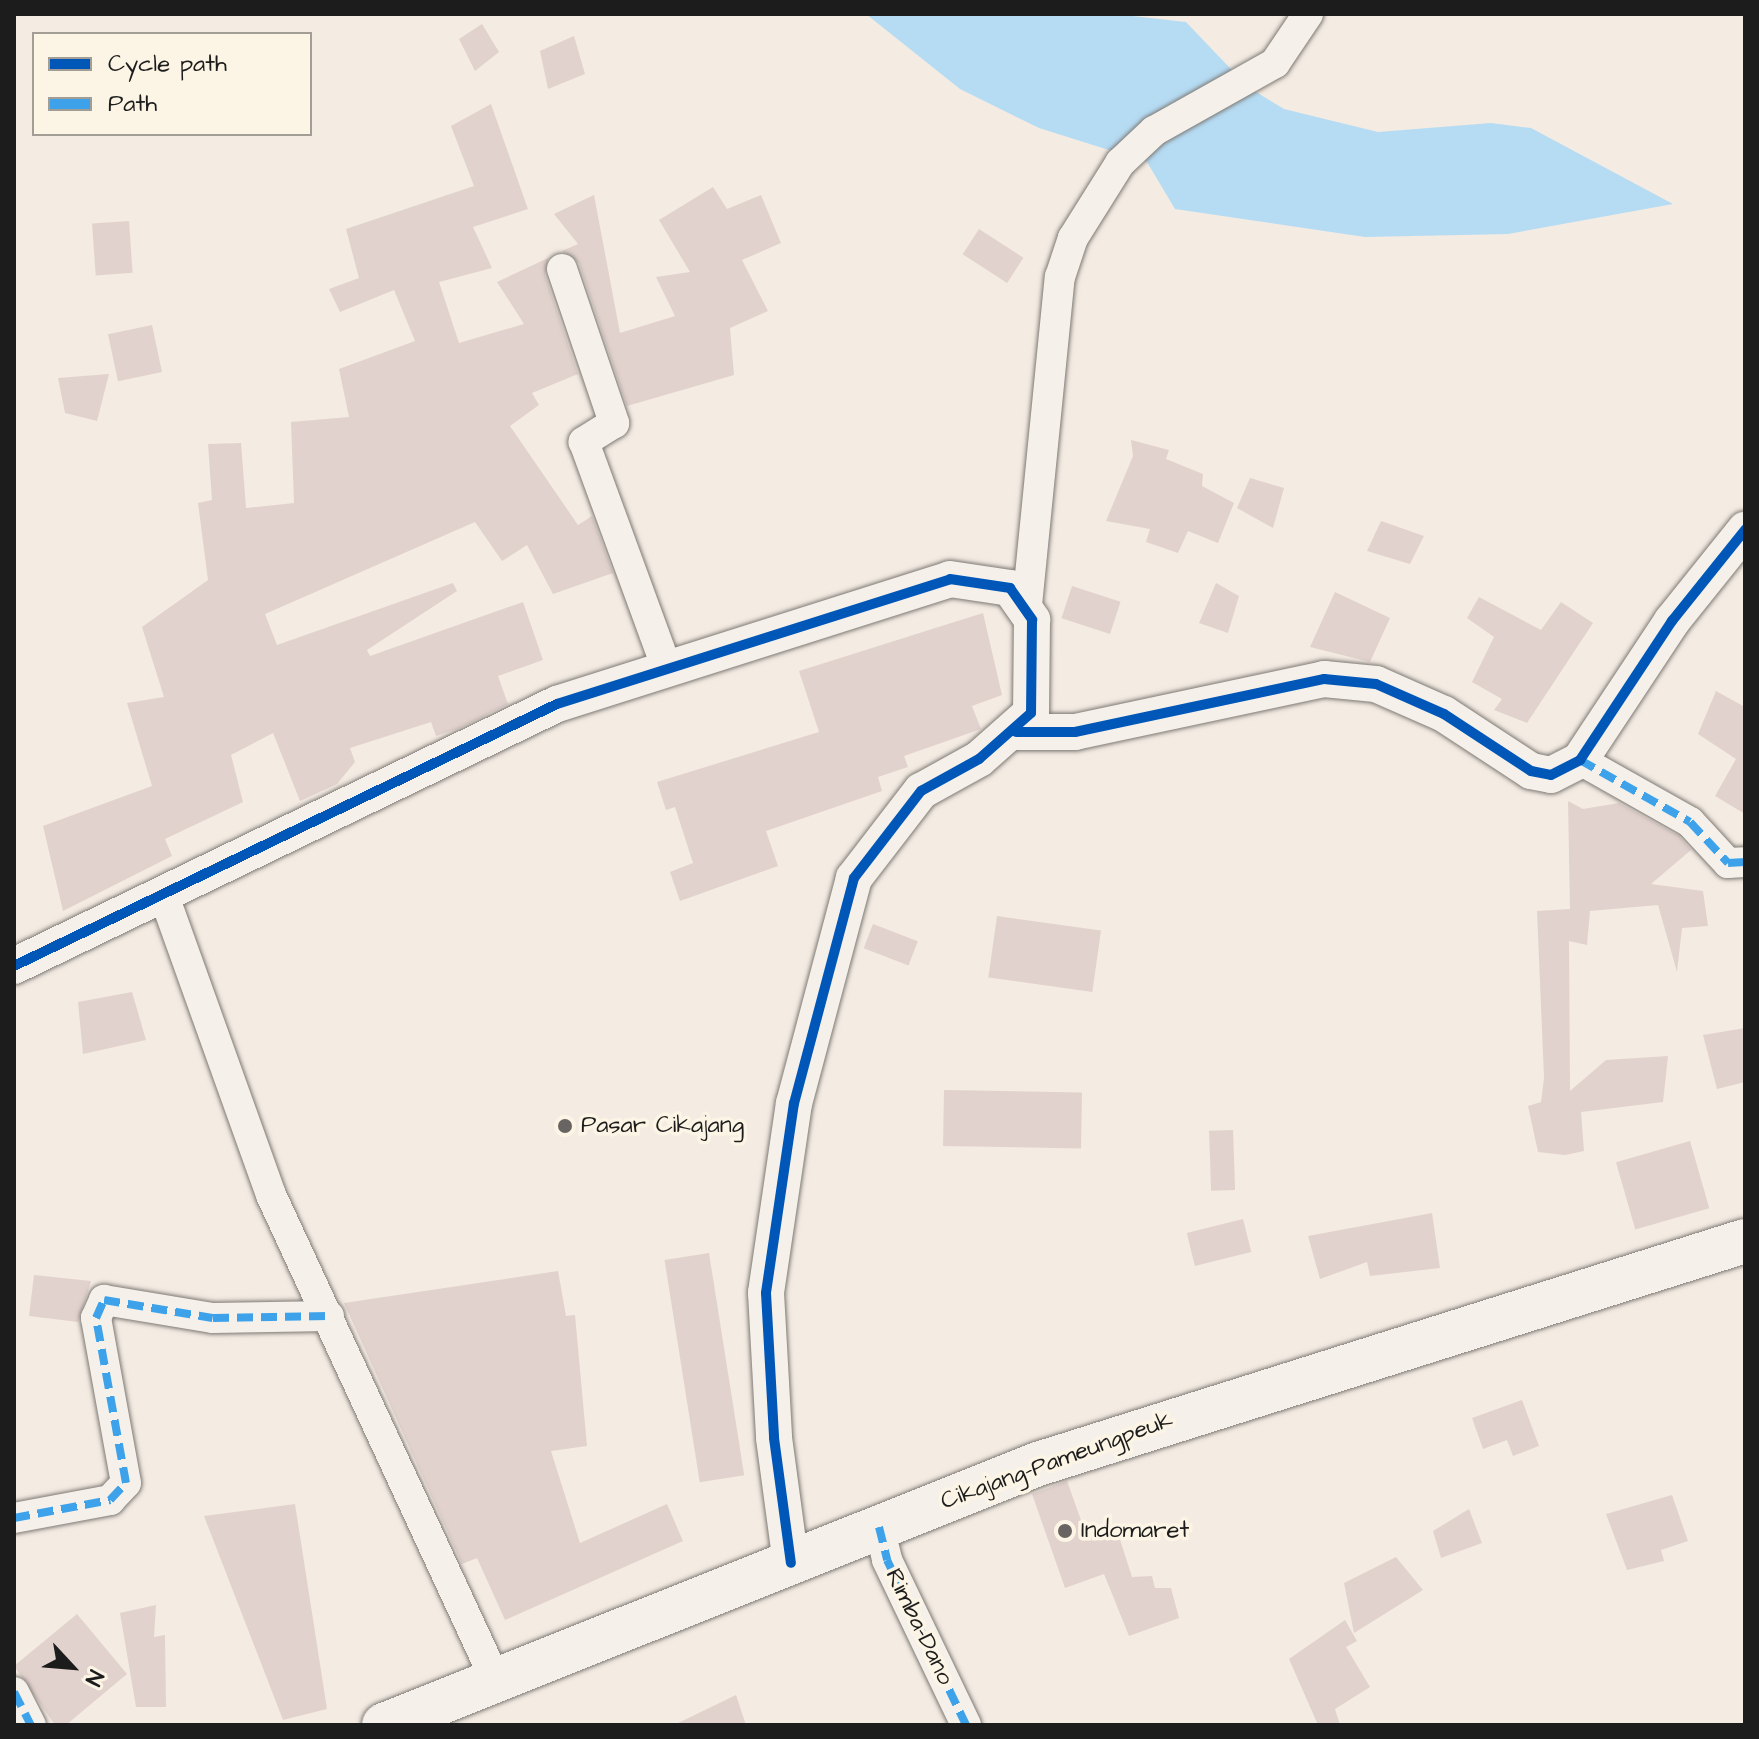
<!DOCTYPE html>
<html>
<head>
<meta charset="utf-8">
<style>
  body { margin:0 }
  #map { position:relative; width:1759px; height:1739px; overflow:hidden; background:#f4ebe2; font-family:"Architects Daughter",sans-serif }
  div>[style] { position:absolute }
  .water>* { inset:0; background:#b6dcf4 }
  .building>* { inset:0; background:#e2d2cd; transform-origin:0 0 }
  .roads { filter:drop-shadow(0 0 2px #7d7975) drop-shadow(0 0 2px #7d7975) }
  .minor>* { height:30px; margin:-15px; padding:0 15px; transform-origin:15px; border-radius:15px; background:#f5f1ea }
  .tertiary>* { height:36px; margin:-18px; padding:0 18px; transform-origin:18px; border-radius:18px; background:#f5f1ea }
  .primary>* { height:44px; margin:-22px; padding:0 22px; transform-origin:22px; border-radius:22px; background:#f5f1ea }
  .quiet>* { height:8px; margin-top:-4px; transform-origin:0; background:repeating-linear-gradient(90deg,#3da2ea 0 16px,transparent 0 24px) }
  .cycleway>* { height:10px; margin:-5px; padding:0 5px; transform-origin:5px; border-radius:5px; background:#0057b8 }
  .dots>* { width:22px; height:22px; translate:-50% -50%; box-sizing:border-box; border:4px solid #fcf5e5; border-radius:50% }
  span { translate:-50% -50%; white-space:nowrap; text-align:center; line-height:1.15; -webkit-text-stroke:7px #fcf5e5; paint-order:stroke }
  .poi-label { font-size:24px; color:#1c1c1c }
  .left { translate:0 -50%; text-align:left }
  .street-label { font-size:24px; color:#1c1c1c }
  .frame { position:absolute; inset:0; border:16px solid #1c1c1c; pointer-events:none }
  .legend { position:absolute; left:32px; top:32px; width:280px; height:104px; box-sizing:border-box; background:#fcf5e5; border:2px solid #a29e95; margin:0; padding:10px 14px; list-style:none; font-size:24px; color:#1c1c1c }
  .legend li { display:flex; align-items:center; gap:16px; height:40px }
  .legend b { width:40px; border:2px solid #a29e95 }
  .north { position:absolute; left:32px; top:1627px; width:80px; height:80px; -webkit-text-stroke:6px #fcf5e5; paint-order:stroke; rotate:116deg; font-size:22px; font-weight:700; line-height:32px; text-align:center; color:#1c1c1c }
  .north::after { content:''; display:block; margin:auto; width:28px; height:36px; background:#1c1c1c; clip-path:polygon(50% 0,100% 100%,50% 72%,0 100%) }
</style>
</head>
<body>
<div id="map">
  <div class="water">
    <div style="clip-path:polygon(866px 14px,1115px 14px,1186px 22px,1248px 87px,1284px 109px,1378px 132px,1491px 123px,1531px 128px,1673px 204px,1508px 234px,1365px 237px,1175px 209px,1147px 162px,1039px 128px,960px 89px)"></div>
  </div>
  <div class="building">
    <div style="clip-path:polygon(482px 24px,499px 52px,475px 71px,459px 39px)"></div>
    <div style="clip-path:polygon(574px 36px,585px 74px,548px 89px,540px 51px)"></div>
    <div style="clip-path:polygon(491px 104px,528px 209px,473px 227px,492px 268px,439px 282px,459px 343px,524px 324px,497px 282px,548px 258px,545px 275px,578px 374px,532px 393px,539px 405px,510px 426px,578px 525px,592px 516px,613px 573px,553px 594px,527px 545px,502px 561px,475px 522px,265px 614px,277px 645px,453px 583px,457px 591px,367px 650px,370px 656px,523px 602px,543px 660px,498px 676px,508px 704px,460px 728px,436px 736px,431px 722px,350px 748px,355px 762px,337px 784px,300px 801px,273px 733px,231px 755px,243px 802px,165px 839px,172px 856px,63px 911px,43px 826px,152px 786px,127px 703px,164px 697px,142px 627px,208px 580px,198px 503px,212px 500px,208px 444px,241px 443px,246px 508px,294px 503px,291px 422px,349px 417px,339px 369px,415px 341px,394px 290px,340px 312px,329px 289px,359px 278px,346px 229px,474px 186px,451px 126px)"></div>
    <div style="clip-path:polygon(713px 187px,727px 209px,761px 195px,781px 243px,742px 260px,768px 311px,730px 328px,734px 375px,627px 406px,579px 263px,562px 251px,578px 244px,554px 214px,594px 195px,620px 333px,675px 316px,656px 277px,690px 272px,659px 220px)"></div>
    <div style="left:129px;top:221px;width:52px;height:37px;rotate:86deg"></div>
    <div style="left:979px;top:229px;width:53px;height:30px;rotate:33deg"></div>
    <div style="left:152px;top:325px;width:48px;height:45px;rotate:78deg"></div>
    <div style="clip-path:polygon(109px 374px,97px 421px,65px 413px,58px 378px)"></div>
    <div style="clip-path:polygon(1131px 440px,1169px 450px,1166px 459px,1203px 474px,1202px 486px,1234px 503px,1218px 543px,1188px 531px,1178px 553px,1146px 542px,1150px 529px,1106px 521px,1133px 456px)"></div>
    <div style="clip-path:polygon(1250px 478px,1284px 488px,1273px 528px,1237px 508px)"></div>
    <div style="clip-path:polygon(1381px 521px,1424px 536px,1410px 564px,1367px 551px)"></div>
    <div style="clip-path:polygon(1216px 583px,1239px 596px,1228px 633px,1199px 623px)"></div>
    <div style="left:1072px;top:586px;width:51px;height:34px;rotate:18deg"></div>
    <div style="clip-path:polygon(1335px 592px,1390px 618px,1370px 662px,1310px 647px)"></div>
    <div style="clip-path:polygon(1479px 597px,1541px 630px,1561px 602px,1593px 623px,1527px 723px,1494px 710px,1502px 699px,1472px 682px,1494px 637px,1467px 618px)"></div>
    <div style="clip-path:polygon(983px 613px,1002px 695px,972px 706px,981px 729px,904px 756px,908px 767px,878px 777px,882px 791px,766px 831px,778px 866px,680px 901px,670px 872px,693px 863px,675px 807px,666px 810px,657px 782px,819px 732px,799px 671px)"></div>
    <div style="clip-path:polygon(1716px 691px,1745px 707px,1745px 814px,1715px 796px,1736px 759px,1698px 734px)"></div>
    <div style="clip-path:polygon(1568px 801px,1583px 809px,1619px 803px,1679px 836px,1691px 850px,1651px 884px,1703px 891px,1708px 926px,1682px 928px,1677px 972px,1658px 905px,1590px 911px,1587px 945px,1569px 941px,1570px 1091px,1606px 1060px,1668px 1056px,1663px 1102px,1581px 1112px,1584px 1151px,1565px 1155px,1538px 1152px,1528px 1106px,1541px 1102px,1544px 1078px,1537px 911px,1570px 909px)"></div>
    <div style="left:997px;top:916px;width:105px;height:62px;rotate:8deg"></div>
    <div style="left:873px;top:924px;width:48px;height:26px;rotate:21deg"></div>
    <div style="clip-path:polygon(132px 992px,146px 1040px,83px 1054px,78px 1002px)"></div>
    <div style="clip-path:polygon(1745px 1028px,1745px 1082px,1717px 1089px,1703px 1035px)"></div>
    <div style="left:944px;top:1090px;width:138px;height:56px;rotate:1deg"></div>
    <div style="left:1233px;top:1130px;width:60px;height:24px;rotate:88deg"></div>
    <div style="left:1690px;top:1141px;width:70px;height:77px;rotate:74deg"></div>
    <div style="clip-path:polygon(1432px 1213px,1440px 1268px,1370px 1276px,1367px 1262px,1320px 1279px,1308px 1236px)"></div>
    <div style="left:1243px;top:1219px;width:34px;height:58px;rotate:76deg"></div>
    <div style="left:709px;top:1253px;width:225px;height:45px;rotate:81deg"></div>
    <div style="clip-path:polygon(558px 1271px,566px 1316px,575px 1315px,587px 1446px,551px 1451px,580px 1543px,667px 1504px,683px 1541px,505px 1620px,477px 1558px,462px 1564px,344px 1303px)"></div>
    <div style="clip-path:polygon(34px 1275px,91px 1281px,78px 1322px,29px 1316px)"></div>
    <div style="clip-path:polygon(1522px 1400px,1539px 1446px,1513px 1456px,1507px 1440px,1483px 1449px,1472px 1418px)"></div>
    <div style="clip-path:polygon(1067px 1481px,1087px 1537px,1116px 1527px,1132px 1577px,1152px 1576px,1155px 1588px,1171px 1588px,1179px 1618px,1129px 1636px,1104px 1574px,1065px 1588px,1032px 1494px)"></div>
    <div style="clip-path:polygon(1672px 1495px,1688px 1541px,1661px 1550px,1664px 1561px,1627px 1570px,1606px 1514px)"></div>
    <div style="clip-path:polygon(295px 1504px,327px 1709px,283px 1720px,204px 1516px)"></div>
    <div style="clip-path:polygon(1469px 1509px,1482px 1543px,1441px 1558px,1433px 1531px)"></div>
    <div style="clip-path:polygon(1396px 1557px,1423px 1590px,1354px 1633px,1344px 1583px)"></div>
    <div style="clip-path:polygon(156px 1605px,154px 1637px,165px 1635px,166px 1707px,136px 1707px,120px 1613px)"></div>
    <div style="clip-path:polygon(77px 1614px,127px 1674px,66px 1725px,55px 1725px,14px 1666px)"></div>
    <div style="clip-path:polygon(1345px 1620px,1357px 1641px,1346px 1647px,1370px 1687px,1335px 1709px,1340px 1725px,1318px 1725px,1289px 1659px)"></div>
    <div style="clip-path:polygon(736px 1695px,746px 1725px,674px 1725px)"></div>
  </div>
  <div class="roads">
    <div class="minor">
      <div style="left:562px;top:269px;width:163px;rotate:71.3deg"></div>
      <div style="left:614px;top:423px;width:36px;rotate:148deg"></div>
      <div style="left:584px;top:442px;width:244px;rotate:69.9deg"></div>
      <div style="left:1027px;top:605px;width:330px;rotate:-84.3deg"></div>
      <div style="left:1060px;top:277px;width:41px;rotate:-71.6deg"></div>
      <div style="left:1073px;top:238px;width:89px;rotate:-57.9deg"></div>
      <div style="left:1120px;top:163px;width:47px;rotate:-43.3deg"></div>
      <div style="left:1154px;top:131px;width:139px;rotate:-29.3deg"></div>
      <div style="left:1275px;top:63px;width:59px;rotate:-56deg"></div>
      <div style="left:1580px;top:760px;width:126px;rotate:29.4deg"></div>
      <div style="left:1690px;top:822px;width:56px;rotate:47.2deg"></div>
      <div style="left:1728px;top:863px;width:17px;rotate:-3deg"></div>
      <div style="left:164px;top:896px;width:318px;rotate:70.3deg"></div>
      <div style="left:271px;top:1195px;width:533px;rotate:65.16deg"></div>
      <div style="left:14px;top:1518px;width:98px;rotate:-10.6deg"></div>
      <div style="left:110px;top:1500px;width:23px;rotate:-47deg"></div>
      <div style="left:126px;top:1483px;width:168px;rotate:-100.3deg"></div>
      <div style="left:96px;top:1318px;width:20px;rotate:-66deg"></div>
      <div style="left:104px;top:1300px;width:110px;rotate:9.4deg"></div>
      <div style="left:213px;top:1318px;width:116px;rotate:-1deg"></div>
      <div style="left:879px;top:1527px;width:34px;rotate:76deg"></div>
      <div style="left:887px;top:1560px;width:183px;rotate:64.4deg"></div>
      <div style="left:14px;top:1692px;width:37px;rotate:63deg"></div>
    </div>
    <div class="tertiary">
      <div style="left:1016px;top:732px;width:59px"></div>
      <div style="left:1075px;top:732px;width:255px;rotate:-12deg"></div>
      <div style="left:1324px;top:679px;width:52px;rotate:5.5deg"></div>
      <div style="left:1376px;top:684px;width:74px;rotate:23.8deg"></div>
      <div style="left:1444px;top:714px;width:104px;rotate:33.2deg"></div>
      <div style="left:1531px;top:771px;width:20px;rotate:11deg"></div>
      <div style="left:1551px;top:775px;width:33px;rotate:-27deg"></div>
      <div style="left:1580px;top:760px;width:167px;rotate:-56.5deg"></div>
      <div style="left:1672px;top:621px;width:117px;rotate:-51.3deg"></div>
      <div style="left:14px;top:966px;width:603px;rotate:-25.76deg"></div>
      <div style="left:557px;top:704px;width:412px;rotate:-17.6deg"></div>
      <div style="left:950px;top:579px;width:61px;rotate:8.5deg"></div>
      <div style="left:1010px;top:588px;width:39px;rotate:55deg"></div>
      <div style="left:1032px;top:620px;width:93px;rotate:90.6deg"></div>
      <div style="left:1031px;top:713px;width:69px;rotate:138.5deg"></div>
      <div style="left:979px;top:759px;width:66px;rotate:151.1deg"></div>
      <div style="left:921px;top:791px;width:110px;rotate:127.6deg"></div>
      <div style="left:854px;top:878px;width:233px;rotate:104.9deg"></div>
      <div style="left:794px;top:1103px;width:192px;rotate:98.4deg"></div>
      <div style="left:766px;top:1293px;width:145px;rotate:86.8deg"></div>
      <div style="left:774px;top:1438px;width:126px;rotate:82.3deg"></div>
    </div>
    <div class="primary">
      <div style="left:384px;top:1725px;width:704px;rotate:-21.76deg"></div>
      <div style="left:1038px;top:1464px;width:741px;rotate:-17.51deg"></div>
    </div>
  </div>
  <div class="quiet">
    <div style="left:1580px;top:760px;width:126px;rotate:29.4deg"></div>
    <div style="left:1690px;top:822px;width:56px;rotate:47.2deg"></div>
    <div style="left:1728px;top:863px;width:17px;rotate:-3deg"></div>
    <div style="left:14px;top:1518px;width:98px;rotate:-10.6deg"></div>
    <div style="left:110px;top:1500px;width:23px;rotate:-47deg"></div>
    <div style="left:126px;top:1483px;width:168px;rotate:-100.3deg"></div>
    <div style="left:96px;top:1318px;width:20px;rotate:-66deg"></div>
    <div style="left:104px;top:1300px;width:110px;rotate:9.4deg"></div>
    <div style="left:213px;top:1318px;width:116px;rotate:-1deg"></div>
    <div style="left:879px;top:1527px;width:34px;rotate:76deg"></div>
    <div style="left:887px;top:1560px;width:183px;rotate:64.4deg"></div>
    <div style="left:14px;top:1692px;width:37px;rotate:63deg"></div>
  </div>
  <div class="cycleway">
    <div style="left:1016px;top:732px;width:59px"></div>
    <div style="left:1075px;top:732px;width:255px;rotate:-12deg"></div>
    <div style="left:1324px;top:679px;width:52px;rotate:5.5deg"></div>
    <div style="left:1376px;top:684px;width:74px;rotate:23.8deg"></div>
    <div style="left:1444px;top:714px;width:104px;rotate:33.2deg"></div>
    <div style="left:1531px;top:771px;width:20px;rotate:11deg"></div>
    <div style="left:1551px;top:775px;width:33px;rotate:-27deg"></div>
    <div style="left:1580px;top:760px;width:167px;rotate:-56.5deg"></div>
    <div style="left:1672px;top:621px;width:117px;rotate:-51.3deg"></div>
    <div style="left:14px;top:966px;width:603px;rotate:-25.76deg"></div>
    <div style="left:557px;top:704px;width:412px;rotate:-17.6deg"></div>
    <div style="left:950px;top:579px;width:61px;rotate:8.5deg"></div>
    <div style="left:1010px;top:588px;width:39px;rotate:55deg"></div>
    <div style="left:1032px;top:620px;width:93px;rotate:90.6deg"></div>
    <div style="left:1031px;top:713px;width:69px;rotate:138.5deg"></div>
    <div style="left:979px;top:759px;width:66px;rotate:151.1deg"></div>
    <div style="left:921px;top:791px;width:110px;rotate:127.6deg"></div>
    <div style="left:854px;top:878px;width:233px;rotate:104.9deg"></div>
    <div style="left:794px;top:1103px;width:192px;rotate:98.4deg"></div>
    <div style="left:766px;top:1293px;width:145px;rotate:86.8deg"></div>
    <div style="left:774px;top:1438px;width:126px;rotate:82.3deg"></div>
  </div>
  <div class="dots">
    <div style="left:565px;top:1126px;background:#686461"></div>
    <div style="left:1065px;top:1531px;background:#686461"></div>
  </div>
  <div class="poi-label">
    <span class="left" style="left:581px;top:1126px">Pasar Cikajang</span>
    <span class="left" style="left:1081px;top:1531px">Indomaret</span>
  </div>
  <div class="street-label">
    <span style="left:1057px;top:1461px;rotate:-20deg">Cikajang-Pameungpeuk</span>
    <span style="left:919px;top:1627px;rotate:64deg">Rimba-Dano</span>
  </div>
  <div class="frame"></div>
  <ul class="legend">
  <li><b style="height:10px;background:#0057b8"></b>Cycle path</li>
  <li><b style="height:10px;background:#3da2ea"></b>Path</li>
  </ul>
  <div class="north">N</div>
</div>
</body>
</html>
